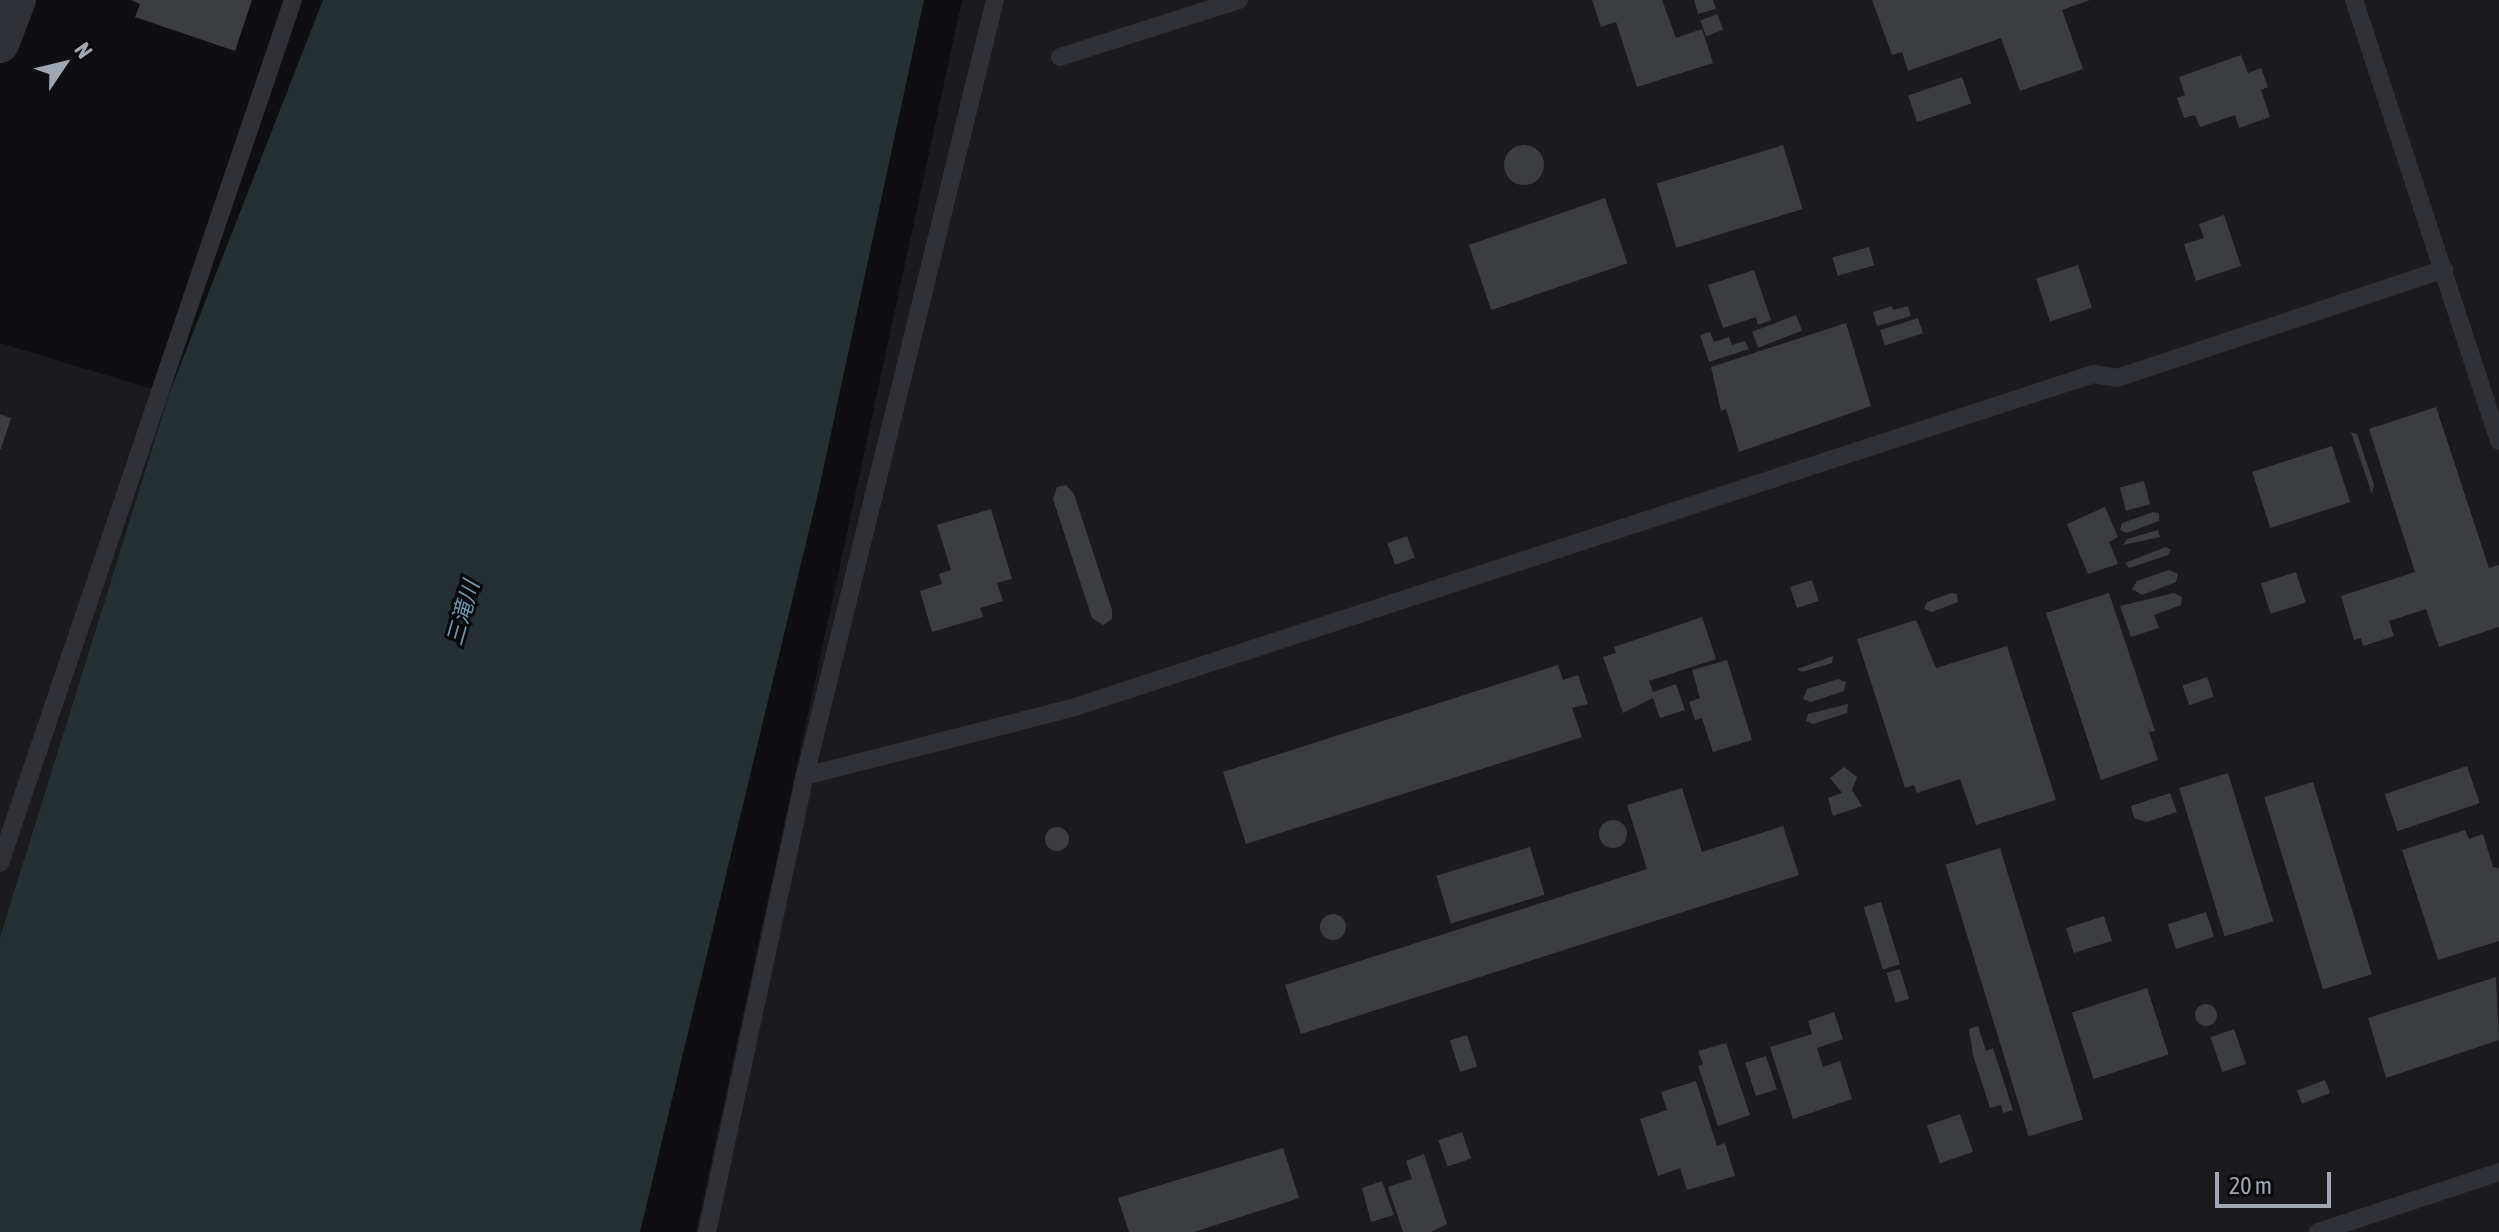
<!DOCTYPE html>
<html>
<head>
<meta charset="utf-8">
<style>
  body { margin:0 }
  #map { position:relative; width:2499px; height:1232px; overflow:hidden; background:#0f0f11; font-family:"Asap Condensed","Noto Sans JP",sans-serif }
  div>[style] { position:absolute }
  .built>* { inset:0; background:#1b1b1e }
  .water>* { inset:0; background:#253035 }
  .building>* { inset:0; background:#3b3d41; transform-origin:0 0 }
  .round { border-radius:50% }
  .service>* { height:18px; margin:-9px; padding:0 9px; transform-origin:9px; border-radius:9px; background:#303136 }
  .minor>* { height:38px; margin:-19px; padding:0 19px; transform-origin:19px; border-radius:19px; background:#303136 }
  span { translate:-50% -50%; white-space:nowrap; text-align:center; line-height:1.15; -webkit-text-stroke:6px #0a0a0c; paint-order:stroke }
  .water-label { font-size:22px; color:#719bb3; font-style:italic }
  .north { position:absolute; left:24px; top:24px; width:80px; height:80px; -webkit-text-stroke:6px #0a0a0c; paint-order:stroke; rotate:55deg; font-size:22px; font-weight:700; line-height:32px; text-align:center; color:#9fa7b3 }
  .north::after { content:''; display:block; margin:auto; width:28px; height:36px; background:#9fa7b3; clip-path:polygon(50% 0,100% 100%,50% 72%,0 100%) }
  .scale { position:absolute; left:2215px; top:1172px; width:116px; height:36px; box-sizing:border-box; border:4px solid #9fa7b3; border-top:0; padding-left:10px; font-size:24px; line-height:28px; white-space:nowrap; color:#9fa7b3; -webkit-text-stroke:6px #0a0a0c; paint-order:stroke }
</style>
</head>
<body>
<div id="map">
  <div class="built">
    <div style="clip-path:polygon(962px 0,2499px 0,2499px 1232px,696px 1232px)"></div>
    <div style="clip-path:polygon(0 343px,169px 394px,0 937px)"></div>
  </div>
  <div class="water">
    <div style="clip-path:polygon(323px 0,924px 0,819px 489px,640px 1232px,0 1232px,0 937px,169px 394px)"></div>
  </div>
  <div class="building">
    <div style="clip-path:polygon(131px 0,252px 0,235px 51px,135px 17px,140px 4px)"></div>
    <div style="clip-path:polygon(1592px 0,1662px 0,1676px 38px,1702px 29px,1713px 63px,1637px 87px,1616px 22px,1601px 27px)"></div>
    <div style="clip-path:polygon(1694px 0,1713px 0,1716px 9px,1698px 14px)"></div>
    <div style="clip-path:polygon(1872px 0,2090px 0,2062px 10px,2083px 69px,2020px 91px,2001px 38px,1908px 71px,1902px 52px,1892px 55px)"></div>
    <div style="left:1717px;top:14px;width:17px;height:18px;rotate:69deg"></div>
    <div style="clip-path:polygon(2241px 55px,2248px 73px,2261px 68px,2268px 87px,2261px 90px,2270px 117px,2239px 128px,2235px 115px,2200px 127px,2195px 115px,2184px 118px,2177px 98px,2185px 95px,2179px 77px)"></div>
    <div style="left:1962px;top:77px;width:28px;height:57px;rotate:71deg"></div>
    <div style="left:1783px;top:145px;width:67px;height:132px;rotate:73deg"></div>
    <div class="round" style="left:1504px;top:145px;width:40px;height:40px"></div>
    <div style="left:1605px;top:198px;width:69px;height:144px;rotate:71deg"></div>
    <div style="clip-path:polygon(2224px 215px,2241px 266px,2196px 281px,2184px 244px,2204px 238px,2199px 224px)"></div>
    <div style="left:1869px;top:247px;width:19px;height:38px;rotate:74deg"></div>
    <div style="left:2078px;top:265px;width:45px;height:44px;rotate:72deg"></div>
    <div style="clip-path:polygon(1754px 270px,1771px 320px,1758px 325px,1756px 317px,1723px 328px,1708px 285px)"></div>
    <div style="clip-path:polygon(1892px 306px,1893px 310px,1908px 306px,1911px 316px,1877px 326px,1873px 312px)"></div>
    <div style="left:1796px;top:315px;width:17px;height:47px;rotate:69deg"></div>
    <div style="left:1918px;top:318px;width:16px;height:40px;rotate:72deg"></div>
    <div style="clip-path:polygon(1846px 323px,1871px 406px,1739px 452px,1726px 409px,1721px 411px,1711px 367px)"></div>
    <div style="clip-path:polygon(1710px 332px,1714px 342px,1729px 337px,1732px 345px,1745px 341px,1749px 349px,1709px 362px,1700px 335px)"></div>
    <div style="clip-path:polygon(2436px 407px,2489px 568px,2499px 565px,2499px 627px,2439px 647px,2426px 609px,2389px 621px,2394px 636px,2363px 646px,2361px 638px,2354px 640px,2341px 596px,2415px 572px,2369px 429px)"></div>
    <div style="clip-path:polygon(0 414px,11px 418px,1px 449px,0 449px)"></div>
    <div style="clip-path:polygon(2351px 432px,2357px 434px,2374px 485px,2372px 494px)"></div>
    <div style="left:2332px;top:446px;width:59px;height:84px;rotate:72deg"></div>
    <div style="left:2144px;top:481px;width:24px;height:25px;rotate:75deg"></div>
    <div style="clip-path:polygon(1057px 487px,1066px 485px,1074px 494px,1112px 610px,1112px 619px,1103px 625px,1092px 618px,1053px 499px)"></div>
    <div style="clip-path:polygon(2105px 507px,2118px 537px,2109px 542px,2118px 564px,2088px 574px,2067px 524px)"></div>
    <div style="clip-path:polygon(991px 509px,1012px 579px,997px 583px,1003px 601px,980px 608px,983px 617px,932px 632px,920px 591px,942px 584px,939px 574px,951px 570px,937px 525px)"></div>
    <div style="clip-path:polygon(2153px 512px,2159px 513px,2159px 521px,2127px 533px,2120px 530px,2122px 523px)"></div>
    <div style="clip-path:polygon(2158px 530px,2160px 537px,2123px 545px,2127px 539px)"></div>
    <div style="left:1407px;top:536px;width:23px;height:21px;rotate:70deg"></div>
    <div style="clip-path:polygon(2166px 547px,2171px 550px,2168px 555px,2129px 568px,2125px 563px)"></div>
    <div style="clip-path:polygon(2169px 570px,2178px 574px,2176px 582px,2142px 595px,2132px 589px,2137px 581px)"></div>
    <div style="left:2296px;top:572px;width:32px;height:37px;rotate:72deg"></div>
    <div style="left:1812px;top:580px;width:22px;height:23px;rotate:72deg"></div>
    <div style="clip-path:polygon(1951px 593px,1957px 594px,1958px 602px,1932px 612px,1924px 609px,1927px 602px)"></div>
    <div style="clip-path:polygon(2109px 593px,2155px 731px,2149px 732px,2158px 760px,2101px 780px,2046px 613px)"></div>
    <div style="clip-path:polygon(2174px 593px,2182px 597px,2181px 605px,2154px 615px,2159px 628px,2131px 637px,2120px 606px)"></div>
    <div style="clip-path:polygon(1702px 617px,1716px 659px,1649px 681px,1653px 692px,1676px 684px,1685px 710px,1660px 718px,1653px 698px,1623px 713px,1603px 657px,1616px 653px,1614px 647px)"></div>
    <div style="clip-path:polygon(1916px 620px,1936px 668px,2007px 646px,2056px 800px,1976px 825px,1960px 779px,1917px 793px,1914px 785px,1905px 788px,1857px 639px)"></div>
    <div style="clip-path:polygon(1833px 656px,1832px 663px,1802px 672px,1797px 669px)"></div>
    <div style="clip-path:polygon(1727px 660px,1752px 740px,1713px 752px,1702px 718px,1695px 720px,1689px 702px,1700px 698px,1692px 670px)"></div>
    <div style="clip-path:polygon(1558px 665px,1563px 680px,1578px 675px,1588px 704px,1572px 708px,1582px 737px,1246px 844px,1223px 772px)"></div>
    <div style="left:2207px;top:677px;width:21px;height:26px;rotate:71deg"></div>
    <div style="clip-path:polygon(1838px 679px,1846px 682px,1844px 691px,1811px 702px,1803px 699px,1807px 689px)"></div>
    <div style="clip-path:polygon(1848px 704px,1847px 713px,1813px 724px,1806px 721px,1808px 714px)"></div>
    <div style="left:2467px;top:766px;width:39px;height:87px;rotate:71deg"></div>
    <div style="clip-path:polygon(1844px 767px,1857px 777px,1852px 790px,1862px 806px,1833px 816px,1828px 798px,1842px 793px,1830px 778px)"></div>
    <div style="left:2228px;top:773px;width:155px;height:51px;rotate:73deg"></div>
    <div style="left:2313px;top:782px;width:201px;height:51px;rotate:73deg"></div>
    <div style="clip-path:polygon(1682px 788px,1702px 852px,1783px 826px,1799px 875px,1301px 1034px,1285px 985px,1647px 869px,1627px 805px)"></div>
    <div style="clip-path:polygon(2170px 793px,2177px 812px,2146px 822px,2134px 818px,2131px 806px)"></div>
    <div class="round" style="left:1599px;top:820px;width:28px;height:28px"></div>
    <div class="round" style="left:1045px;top:827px;width:24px;height:24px"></div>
    <div style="clip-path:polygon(2465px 830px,2469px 839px,2483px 834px,2493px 867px,2499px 868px,2499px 941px,2438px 960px,2402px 850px)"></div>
    <div style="left:1530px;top:847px;width:50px;height:98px;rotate:73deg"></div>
    <div style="left:2000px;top:848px;width:284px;height:57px;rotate:73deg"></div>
    <div style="left:1881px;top:902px;width:65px;height:18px;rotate:73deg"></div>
    <div style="left:2206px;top:912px;width:26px;height:40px;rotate:72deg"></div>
    <div class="round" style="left:1320px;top:914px;width:26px;height:26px"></div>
    <div style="left:2104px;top:916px;width:26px;height:40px;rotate:72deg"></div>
    <div style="left:1900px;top:969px;width:31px;height:14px;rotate:73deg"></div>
    <div style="clip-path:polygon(2496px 977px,2499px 1040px,2386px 1078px,2368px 1018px)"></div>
    <div style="left:2147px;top:988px;width:70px;height:79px;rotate:72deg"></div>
    <div class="round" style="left:2195px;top:1004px;width:22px;height:22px"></div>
    <div style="clip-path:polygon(1834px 1012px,1843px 1039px,1817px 1048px,1823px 1067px,1840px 1061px,1852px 1099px,1793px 1119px,1770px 1047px,1812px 1034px,1808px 1021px)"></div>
    <div style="clip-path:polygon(1978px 1026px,1986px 1051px,1993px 1048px,2013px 1110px,2003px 1113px,2001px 1105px,1990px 1108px,1973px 1055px,1969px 1029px)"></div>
    <div style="left:2234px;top:1029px;width:37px;height:25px;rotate:71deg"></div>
    <div style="left:1467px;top:1035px;width:33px;height:18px;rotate:72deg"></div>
    <div style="clip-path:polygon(1726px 1043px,1750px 1115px,1718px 1126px,1698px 1066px,1703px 1064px,1698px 1051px)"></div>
    <div style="left:1766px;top:1056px;width:35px;height:22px;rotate:72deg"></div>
    <div style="left:2325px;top:1080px;width:14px;height:30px;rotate:69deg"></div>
    <div style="clip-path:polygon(1696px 1081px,1717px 1146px,1725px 1143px,1735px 1176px,1687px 1190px,1680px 1168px,1658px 1176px,1640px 1119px,1667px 1110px,1661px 1092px)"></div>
    <div style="left:1960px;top:1114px;width:40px;height:35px;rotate:71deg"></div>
    <div style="left:1462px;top:1132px;width:28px;height:25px;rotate:71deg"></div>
    <div style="clip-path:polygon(1283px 1148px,1299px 1198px,1194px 1232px,1129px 1232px,1118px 1198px)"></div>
    <div style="clip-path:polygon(1424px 1154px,1447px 1224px,1431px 1232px,1403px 1232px,1388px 1187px,1412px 1179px,1406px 1161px)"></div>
    <div style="clip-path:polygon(1382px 1181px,1394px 1215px,1371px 1222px,1362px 1188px)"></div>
  </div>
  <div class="service">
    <div style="left:2354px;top:0;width:464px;rotate:71.8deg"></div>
    <div style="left:1060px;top:57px;width:188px;rotate:-17.7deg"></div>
    <div style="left:805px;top:776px;width:279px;rotate:-14.3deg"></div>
    <div style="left:1075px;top:707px;width:1071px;rotate:-18.11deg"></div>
    <div style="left:2093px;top:374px;width:24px;rotate:9deg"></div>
    <div style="left:2117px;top:378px;width:345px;rotate:-18.4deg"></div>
    <div style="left:0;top:863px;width:911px;rotate:-71.25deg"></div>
    <div style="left:707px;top:1232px;width:466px;rotate:-77.9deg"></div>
    <div style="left:805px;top:776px;width:799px;rotate:-76.24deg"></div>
    <div style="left:2318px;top:1232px;width:191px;rotate:-18.3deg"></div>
  </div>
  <div class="minor">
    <div style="left:0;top:44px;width:47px;rotate:-68.9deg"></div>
  </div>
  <div class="water-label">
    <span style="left:463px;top:613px;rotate:-74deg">三滝川</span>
  </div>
  <div class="north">N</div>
  <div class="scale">20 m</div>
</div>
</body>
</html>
